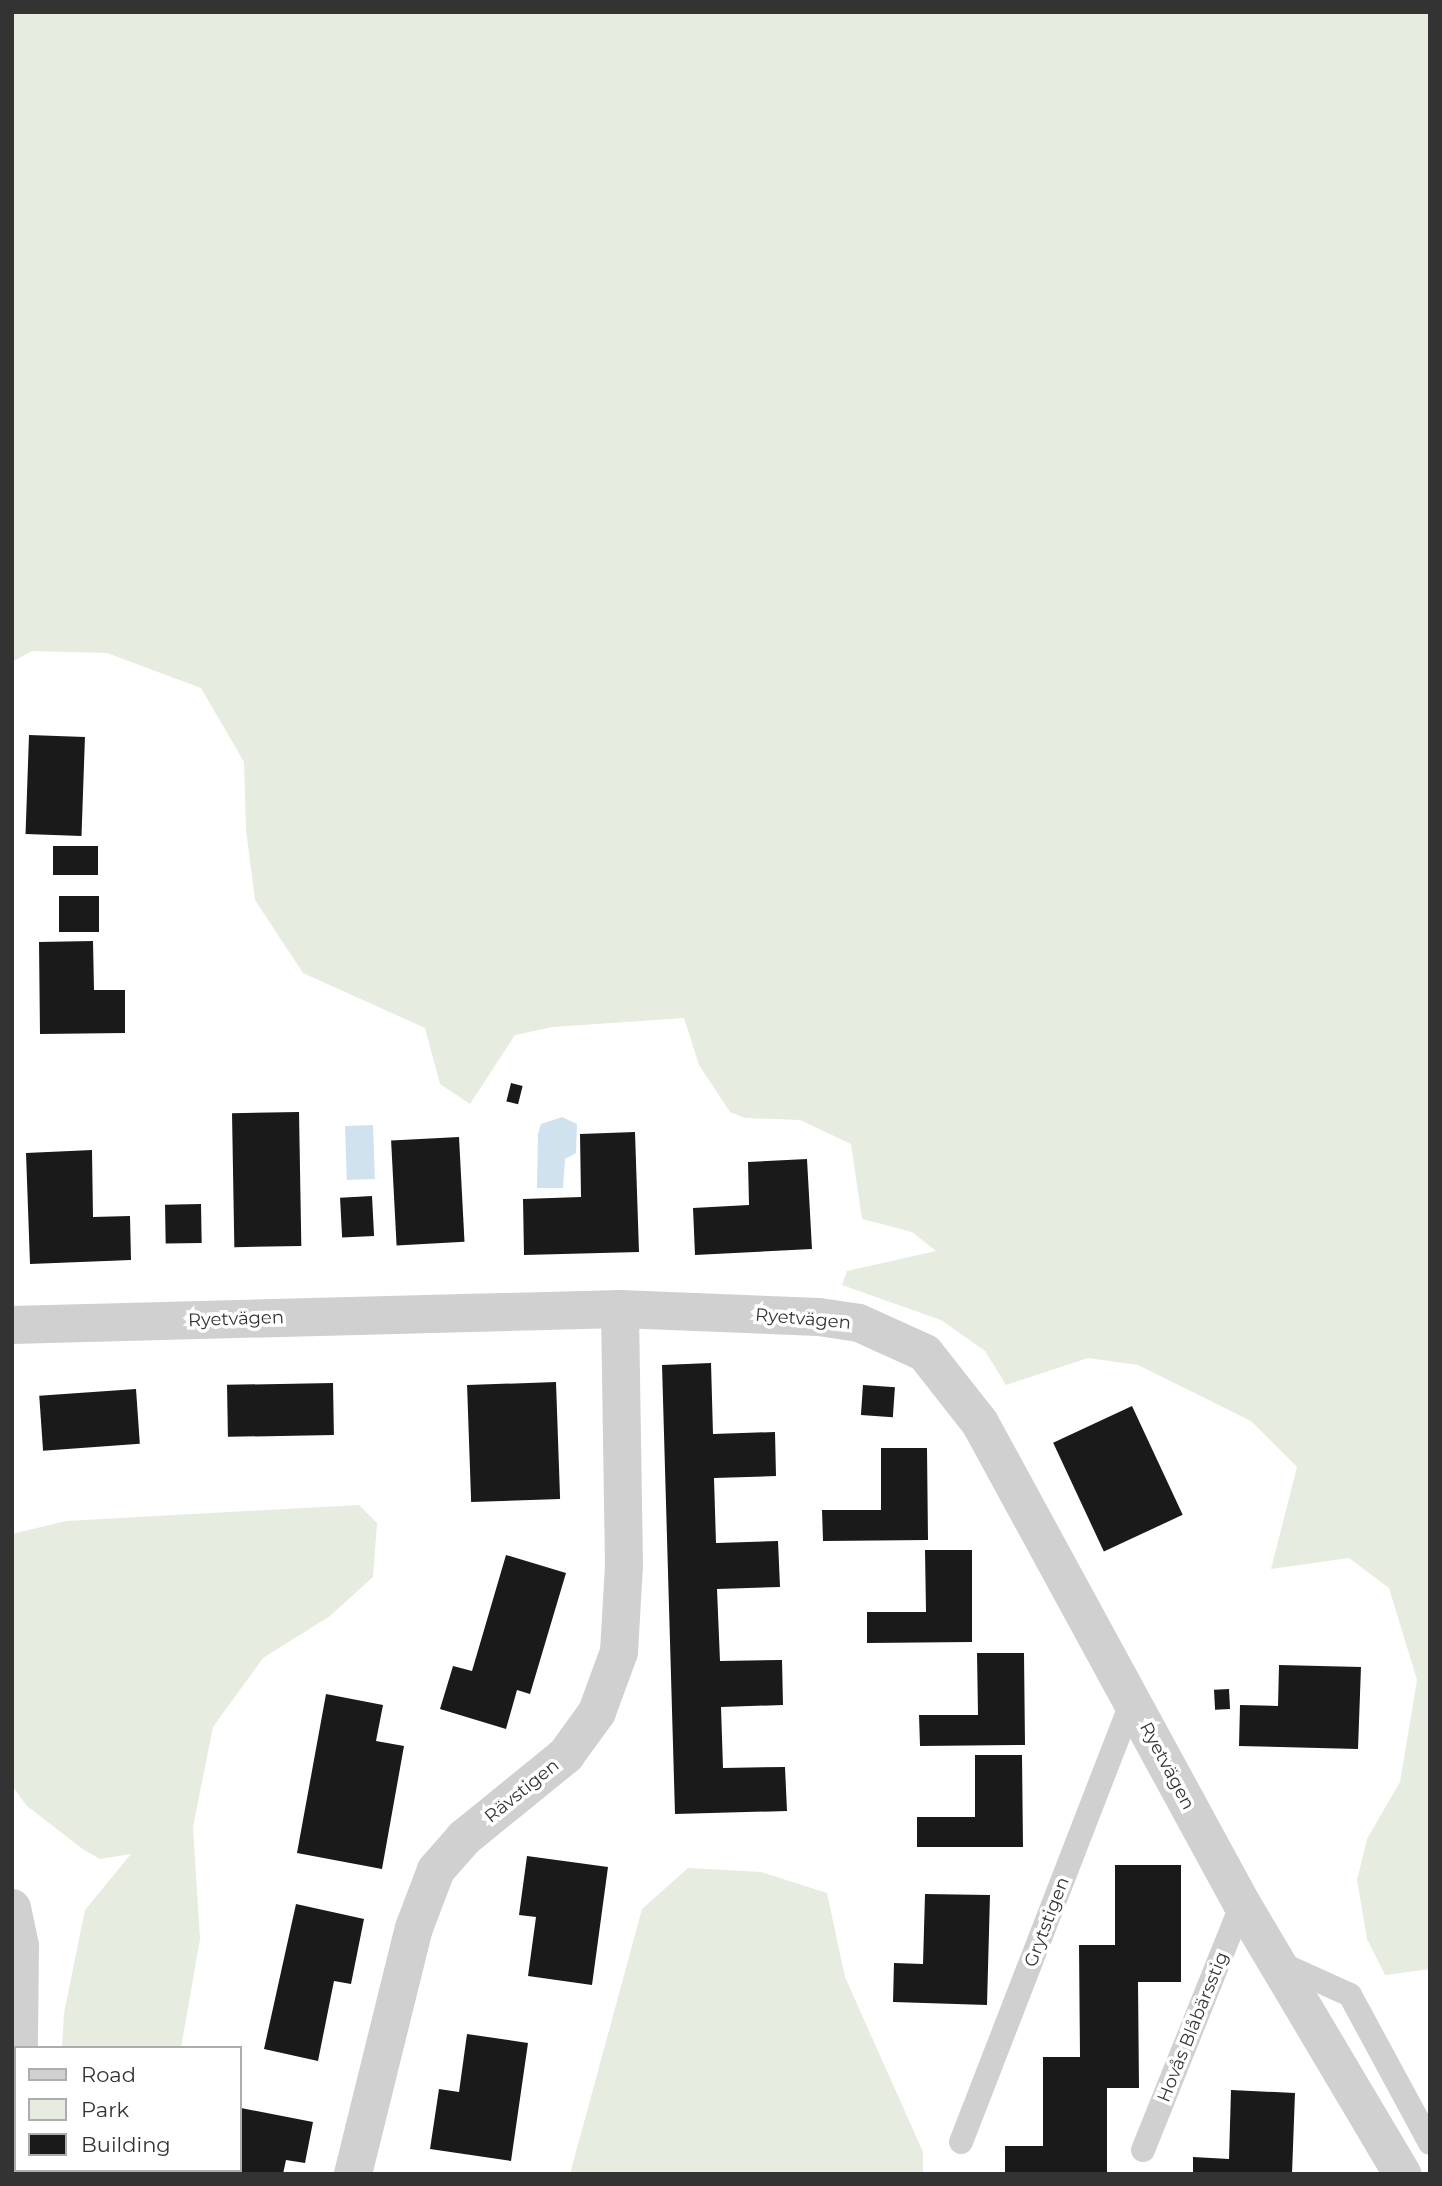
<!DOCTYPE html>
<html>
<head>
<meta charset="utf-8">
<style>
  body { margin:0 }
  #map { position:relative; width:1442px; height:2186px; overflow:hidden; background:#fff; font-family:Montserrat,sans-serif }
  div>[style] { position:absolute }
  .green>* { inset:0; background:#e6ecdf }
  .water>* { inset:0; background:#cfe2ee; transform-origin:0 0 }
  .building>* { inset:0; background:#1a1a1a; transform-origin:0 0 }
  .service>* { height:24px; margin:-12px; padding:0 12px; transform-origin:12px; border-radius:12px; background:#d0d0d0 }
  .minor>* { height:38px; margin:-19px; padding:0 19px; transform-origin:19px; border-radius:19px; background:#d0d0d0 }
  span { translate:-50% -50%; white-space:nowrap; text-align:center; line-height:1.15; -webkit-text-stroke:7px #fff; paint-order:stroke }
  .street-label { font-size:18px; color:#333 }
  .frame { position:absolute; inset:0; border:14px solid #333; pointer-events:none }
  .legend { position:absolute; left:14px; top:2046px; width:228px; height:126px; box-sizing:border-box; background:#fff; border:2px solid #adadad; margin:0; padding:9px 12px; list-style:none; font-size:21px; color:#333 }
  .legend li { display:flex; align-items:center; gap:14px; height:35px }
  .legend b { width:35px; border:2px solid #adadad }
</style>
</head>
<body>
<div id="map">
  <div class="green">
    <div style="clip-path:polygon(12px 12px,1430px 12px,1430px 1969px,1385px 1975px,1367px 1939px,1357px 1880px,1367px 1839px,1400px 1782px,1417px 1680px,1389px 1588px,1349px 1558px,1271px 1569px,1297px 1467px,1251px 1421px,1138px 1365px,1088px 1358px,1006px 1385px,985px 1351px,941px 1320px,842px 1285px,847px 1271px,936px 1251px,912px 1232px,862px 1219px,851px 1144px,800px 1120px,745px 1118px,730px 1112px,699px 1065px,684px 1018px,553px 1027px,515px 1035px,470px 1104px,440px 1084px,425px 1028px,303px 973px,255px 900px,246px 830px,244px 762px,201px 688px,107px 653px,32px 651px,12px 662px)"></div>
    <div style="clip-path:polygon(359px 1505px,377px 1523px,373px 1577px,330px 1616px,263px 1658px,213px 1727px,193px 1827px,200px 1939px,181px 2048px,62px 2048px,64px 2013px,85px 1910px,131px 1854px,100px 1859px,84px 1850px,27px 1806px,12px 1786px,12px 1534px,66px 1521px)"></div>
    <div style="clip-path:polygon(688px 1868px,761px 1872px,827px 1893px,845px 1977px,923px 2152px,923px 2174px,570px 2174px,642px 1909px)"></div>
  </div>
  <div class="water">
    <div style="clip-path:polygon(562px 1117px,577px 1124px,576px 1153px,565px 1159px,563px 1188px,537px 1188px,538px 1134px,541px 1124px)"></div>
    <div style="left:373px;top:1125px;width:54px;height:28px;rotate:88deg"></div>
  </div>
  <div class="building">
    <div style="left:29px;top:735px;width:56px;height:99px;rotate:2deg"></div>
    <div style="left:53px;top:846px;width:45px;height:29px"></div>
    <div style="left:59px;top:896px;width:40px;height:36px"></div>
    <div style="clip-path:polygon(93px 941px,94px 990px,125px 990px,125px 1033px,40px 1034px,39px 942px)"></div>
    <div style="left:511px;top:1083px;width:12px;height:19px;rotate:14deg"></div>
    <div style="left:299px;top:1112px;width:134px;height:67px;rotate:89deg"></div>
    <div style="clip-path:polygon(635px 1132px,639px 1252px,524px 1255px,523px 1199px,581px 1197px,580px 1134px)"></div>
    <div style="left:459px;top:1137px;width:105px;height:68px;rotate:87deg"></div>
    <div style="clip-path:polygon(92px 1150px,93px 1217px,130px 1216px,131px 1260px,30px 1264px,26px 1153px)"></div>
    <div style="clip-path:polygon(807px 1159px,812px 1249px,695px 1255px,693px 1208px,749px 1205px,748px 1162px)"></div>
    <div style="left:372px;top:1196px;width:40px;height:32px;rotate:87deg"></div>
    <div style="left:201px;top:1204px;width:39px;height:36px;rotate:89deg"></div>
    <div style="clip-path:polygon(711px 1363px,713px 1434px,775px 1432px,776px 1476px,714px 1478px,716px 1543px,778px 1541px,780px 1587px,717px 1589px,720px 1661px,782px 1660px,783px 1705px,721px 1707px,723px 1768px,785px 1767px,787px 1811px,675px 1814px,662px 1365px)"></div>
    <div style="left:556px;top:1382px;width:117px;height:89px;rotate:88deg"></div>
    <div style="left:333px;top:1383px;width:52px;height:106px;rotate:89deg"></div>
    <div style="left:863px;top:1385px;width:32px;height:30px;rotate:4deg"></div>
    <div style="left:136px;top:1389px;width:55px;height:97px;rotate:86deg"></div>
    <div style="left:1132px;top:1406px;width:120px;height:87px;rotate:65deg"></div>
    <div style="clip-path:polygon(881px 1448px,927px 1448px,928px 1540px,823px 1541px,822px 1510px,881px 1510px)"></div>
    <div style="clip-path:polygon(925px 1550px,972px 1550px,972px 1642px,867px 1643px,867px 1612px,926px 1612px)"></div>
    <div style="clip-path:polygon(506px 1555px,566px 1573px,530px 1694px,517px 1690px,506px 1729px,440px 1709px,453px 1666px,472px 1671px)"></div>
    <div style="clip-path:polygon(977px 1653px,1024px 1653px,1025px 1745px,920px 1746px,919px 1715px,978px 1715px)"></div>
    <div style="clip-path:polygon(1279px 1665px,1361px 1667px,1358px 1749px,1239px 1746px,1240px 1705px,1278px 1706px)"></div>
    <div style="left:1229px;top:1689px;width:20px;height:15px;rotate:87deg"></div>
    <div style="clip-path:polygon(326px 1694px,383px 1705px,376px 1741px,404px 1746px,382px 1869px,297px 1853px)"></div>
    <div style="clip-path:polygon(975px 1755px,1022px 1755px,1023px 1847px,917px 1847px,917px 1817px,975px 1817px)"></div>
    <div style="clip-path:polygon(527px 1856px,608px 1867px,592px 1985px,528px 1976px,536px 1917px,519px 1915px)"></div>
    <div style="clip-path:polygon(1115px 1865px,1181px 1865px,1181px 1982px,1138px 1982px,1139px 2088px,1107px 2088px,1107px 2174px,1005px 2174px,1005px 2146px,1043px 2146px,1043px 2057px,1080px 2057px,1079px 1945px,1115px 1945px)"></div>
    <div style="clip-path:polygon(925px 1894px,990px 1895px,987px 2005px,893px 2002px,894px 1963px,923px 1964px)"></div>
    <div style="clip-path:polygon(296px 1904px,364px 1919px,351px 1984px,334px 1981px,318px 2061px,264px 2049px)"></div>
    <div style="clip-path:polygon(467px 2034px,528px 2043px,511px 2161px,430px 2149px,439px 2089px,459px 2092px)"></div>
    <div style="clip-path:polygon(1231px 2090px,1295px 2093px,1292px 2174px,1193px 2174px,1193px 2157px,1229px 2159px)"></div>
    <div style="clip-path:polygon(241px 2108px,313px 2122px,305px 2163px,286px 2160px,283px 2174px,228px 2174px,240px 2170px)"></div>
  </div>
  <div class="service">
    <div style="left:1277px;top:1962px;width:80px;rotate:24.3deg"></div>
    <div style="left:1350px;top:1995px;width:168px;rotate:61.6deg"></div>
    <div style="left:961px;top:2142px;width:473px;rotate:-68.8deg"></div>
    <div style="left:1143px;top:2150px;width:265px;rotate:-68.1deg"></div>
  </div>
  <div class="minor">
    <div style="left:12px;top:1325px;width:608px;rotate:-1.51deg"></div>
    <div style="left:620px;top:1309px;width:199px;rotate:2.3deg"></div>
    <div style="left:819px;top:1317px;width:40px;rotate:8.5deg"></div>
    <div style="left:859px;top:1323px;width:72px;rotate:24.4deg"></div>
    <div style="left:925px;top:1353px;width:89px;rotate:51.8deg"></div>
    <div style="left:980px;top:1423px;width:548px;rotate:61.42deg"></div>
    <div style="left:1242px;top:1904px;width:314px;rotate:59.3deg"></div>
    <div style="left:12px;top:1908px;width:39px;rotate:78deg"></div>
    <div style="left:20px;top:1946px;width:102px;rotate:90.6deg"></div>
    <div style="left:22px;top:2170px;width:4px;rotate:90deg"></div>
    <div style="left:353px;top:2174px;width:253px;rotate:-76.1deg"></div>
    <div style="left:414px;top:1928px;width:62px;rotate:-69.2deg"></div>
    <div style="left:436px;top:1870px;width:43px;rotate:-48.8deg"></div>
    <div style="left:464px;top:1838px;width:132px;rotate:-39.1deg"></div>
    <div style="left:566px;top:1755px;width:53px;rotate:-54.2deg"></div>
    <div style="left:597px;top:1712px;width:64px;rotate:-69.9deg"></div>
    <div style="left:619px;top:1652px;width:86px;rotate:-86.7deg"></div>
    <div style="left:624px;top:1566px;width:257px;rotate:-90.9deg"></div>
  </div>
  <div class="street-label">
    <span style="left:236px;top:1319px;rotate:-2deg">Ryetvägen</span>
    <span style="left:803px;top:1319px;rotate:5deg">Ryetvägen</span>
    <span style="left:1167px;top:1766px;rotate:62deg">Ryetvägen</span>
    <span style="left:522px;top:1791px;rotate:-39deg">Rävstigen</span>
    <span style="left:1047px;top:1922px;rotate:-69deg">Grytstigen</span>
    <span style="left:1193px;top:2027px;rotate:-68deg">Hovås Blåbärsstig</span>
  </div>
  <div class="frame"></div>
  <ul class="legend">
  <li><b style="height:9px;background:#d0d0d0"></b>Road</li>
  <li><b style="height:19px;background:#e6ecdf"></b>Park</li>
  <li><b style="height:19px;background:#1a1a1a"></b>Building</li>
  </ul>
</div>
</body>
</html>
